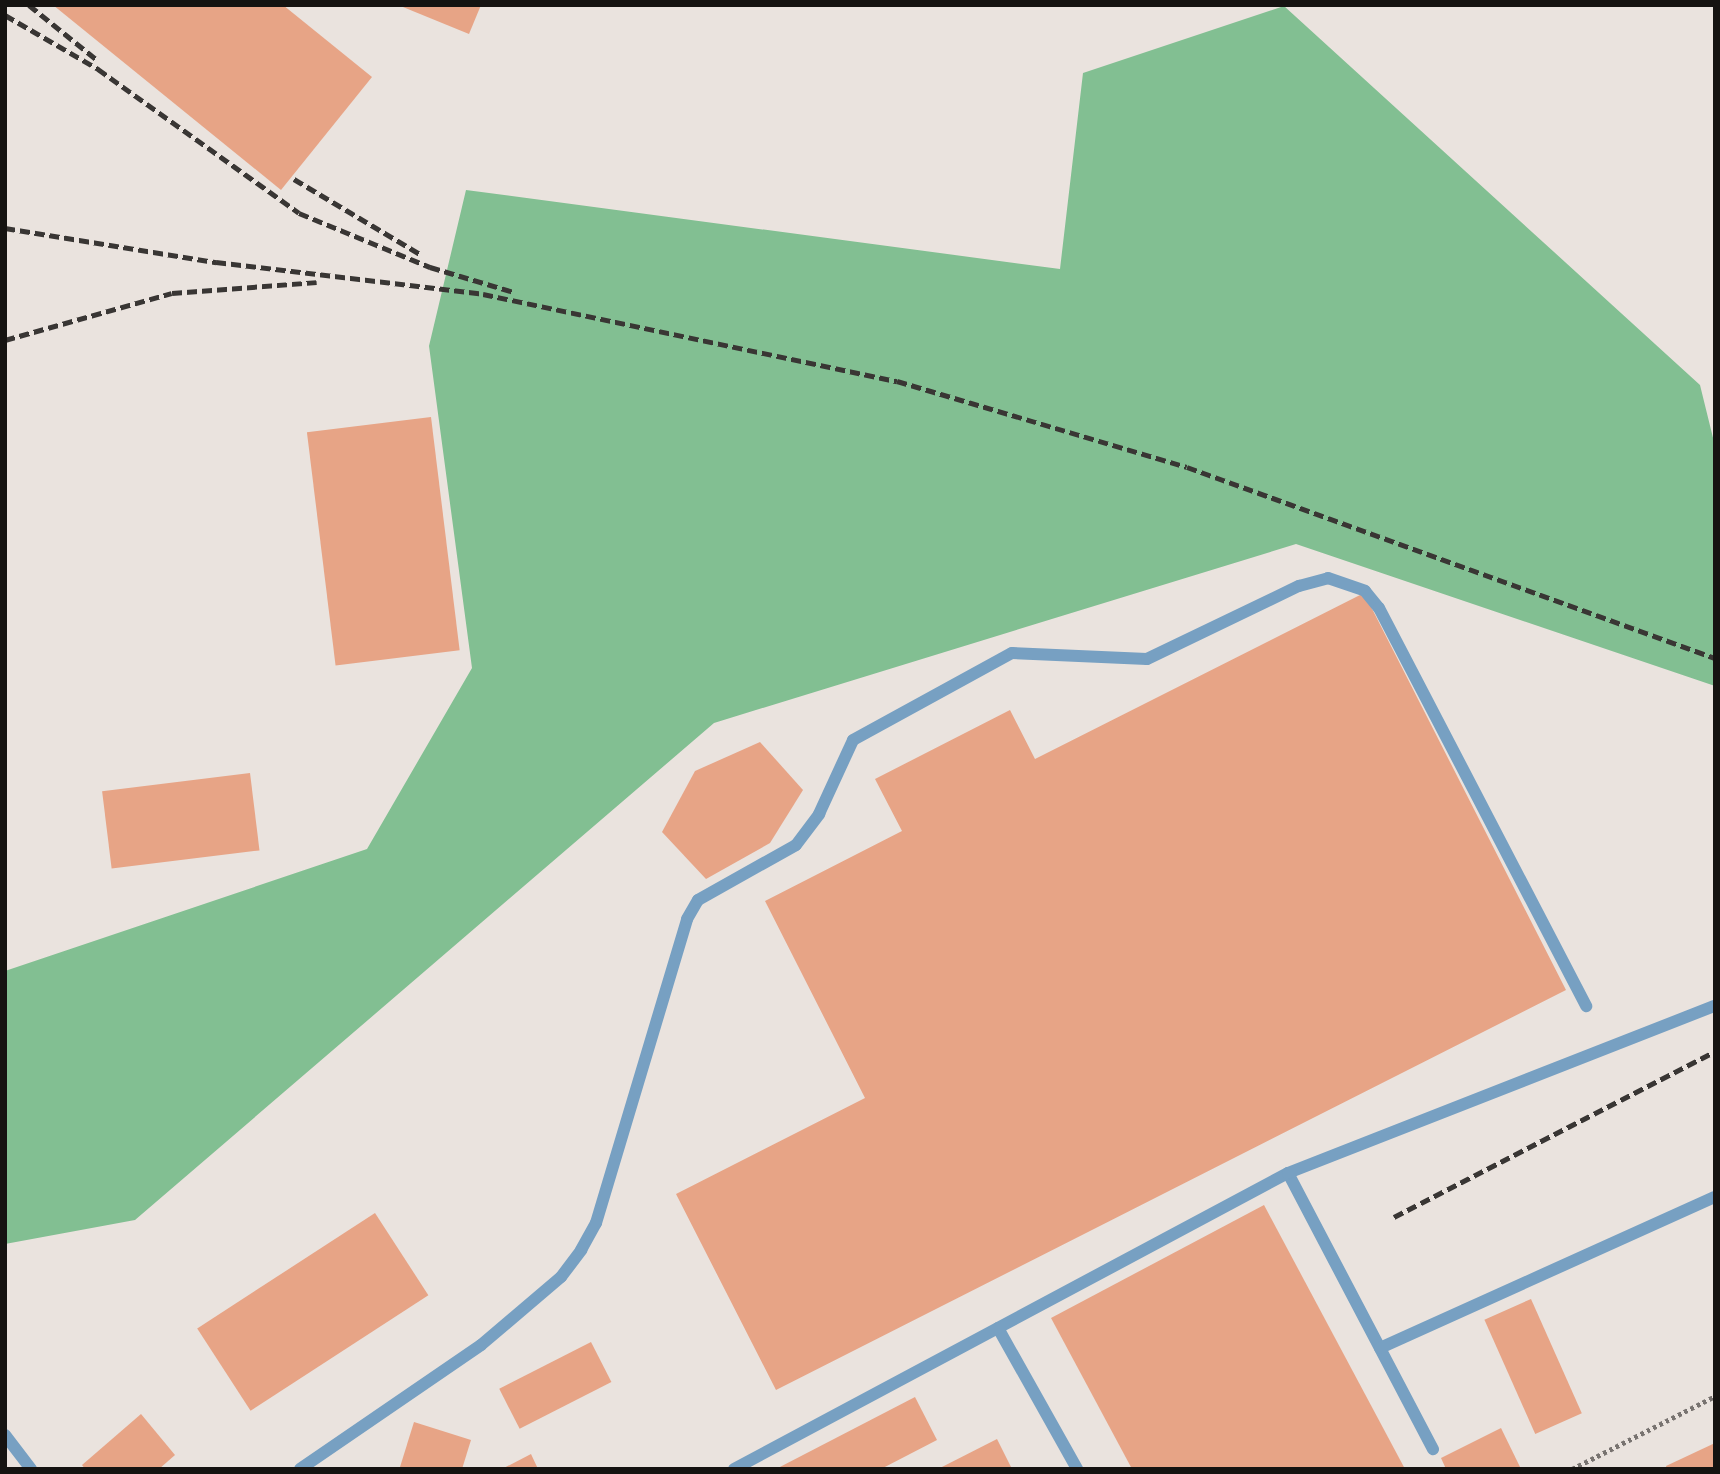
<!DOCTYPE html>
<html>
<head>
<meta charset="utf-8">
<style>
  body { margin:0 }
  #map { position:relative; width:1720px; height:1474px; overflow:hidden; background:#eae3de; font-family:Mulish,sans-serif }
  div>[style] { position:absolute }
  .forest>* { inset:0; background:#82bf92 }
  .building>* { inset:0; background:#e7a486; transform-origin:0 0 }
  .path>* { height:4.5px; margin-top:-2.25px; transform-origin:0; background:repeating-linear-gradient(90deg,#787370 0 3.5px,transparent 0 7px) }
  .service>* { height:12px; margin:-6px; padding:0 6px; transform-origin:6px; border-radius:6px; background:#77a0c2 }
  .rail>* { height:5px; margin-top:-2.5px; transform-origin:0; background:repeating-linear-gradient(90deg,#393634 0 10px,transparent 0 15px) }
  span { translate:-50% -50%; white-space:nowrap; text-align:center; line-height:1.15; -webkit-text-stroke:7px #f8f0ec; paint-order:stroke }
  .frame { position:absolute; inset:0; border:7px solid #151311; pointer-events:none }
</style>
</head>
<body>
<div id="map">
  <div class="forest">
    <div style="clip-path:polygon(1284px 6px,1700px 385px,1715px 446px,1715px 686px,1296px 544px,714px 723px,135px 1220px,5px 1244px,5px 971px,367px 849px,472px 668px,429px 346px,466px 190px,1060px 269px,1083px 73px)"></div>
  </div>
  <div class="building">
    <div style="clip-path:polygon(53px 5px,283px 5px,372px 77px,281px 190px)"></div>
    <div style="clip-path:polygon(398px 5px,481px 5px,469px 34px)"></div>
    <div style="left:431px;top:417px;width:235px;height:125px;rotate:83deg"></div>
    <div style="clip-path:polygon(1364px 593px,1566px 990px,776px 1390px,676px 1194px,865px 1098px,765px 901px,902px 831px,875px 779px,1010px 710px,1035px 759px)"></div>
    <div style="clip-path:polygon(760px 742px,803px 790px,770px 843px,706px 879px,662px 832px,695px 771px)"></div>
    <div style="left:250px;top:773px;width:78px;height:149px;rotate:83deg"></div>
    <div style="clip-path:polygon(1264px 1205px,1405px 1469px,1132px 1469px,1051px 1318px)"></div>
    <div style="left:375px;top:1213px;width:98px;height:212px;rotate:57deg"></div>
    <div style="left:1531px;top:1299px;width:125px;height:51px;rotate:66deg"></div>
    <div style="left:591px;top:1342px;width:45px;height:103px;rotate:63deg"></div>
    <div style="clip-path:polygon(915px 1397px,937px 1440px,881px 1469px,776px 1469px)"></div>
    <div style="clip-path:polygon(141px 1414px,175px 1455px,159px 1469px,85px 1469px,82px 1465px)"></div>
    <div style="clip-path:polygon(414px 1422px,471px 1440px,462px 1469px,400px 1467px)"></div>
    <div style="clip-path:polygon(1501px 1428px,1521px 1469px,1446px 1469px,1441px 1458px)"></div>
    <div style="clip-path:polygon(997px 1439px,1012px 1469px,938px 1469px)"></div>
    <div style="clip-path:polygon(1715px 1443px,1715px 1469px,1667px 1469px,1666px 1466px)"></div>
    <div style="clip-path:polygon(531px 1454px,538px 1469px,502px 1469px)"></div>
  </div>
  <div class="path">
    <div style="left:1572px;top:1469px;width:161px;rotate:-27deg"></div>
  </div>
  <div class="service">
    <div style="left:1288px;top:1173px;width:312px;rotate:62.3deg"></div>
    <div style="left:998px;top:1328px;width:162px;rotate:60.7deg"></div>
    <div style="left:1380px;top:1348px;width:367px;rotate:-24.3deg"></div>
    <div style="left:5px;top:1435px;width:43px;rotate:52.6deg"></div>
    <div style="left:300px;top:1469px;width:219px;rotate:-34.4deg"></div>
    <div style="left:481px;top:1345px;width:105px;rotate:-40.4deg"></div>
    <div style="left:561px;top:1277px;width:34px;rotate:-53deg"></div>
    <div style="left:581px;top:1250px;width:31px;rotate:-61deg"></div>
    <div style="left:596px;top:1223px;width:317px;rotate:-73.3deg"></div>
    <div style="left:687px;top:919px;width:22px;rotate:-60deg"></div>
    <div style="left:698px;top:900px;width:112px;rotate:-29.3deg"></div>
    <div style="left:796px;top:845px;width:39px;rotate:-53deg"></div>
    <div style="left:819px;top:814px;width:81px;rotate:-65.3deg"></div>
    <div style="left:853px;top:740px;width:181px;rotate:-28.7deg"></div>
    <div style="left:1012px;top:653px;width:135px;rotate:2.5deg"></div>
    <div style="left:1147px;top:659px;width:169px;rotate:-25.7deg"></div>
    <div style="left:1299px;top:586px;width:30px;rotate:-15deg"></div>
    <div style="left:1328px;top:578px;width:39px;rotate:19deg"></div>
    <div style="left:1365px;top:591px;width:22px;rotate:51deg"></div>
    <div style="left:1379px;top:608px;width:449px;rotate:62.5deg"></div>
    <div style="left:734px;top:1469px;width:628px;rotate:-28.12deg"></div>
    <div style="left:1288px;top:1173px;width:458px;rotate:-21.4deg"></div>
  </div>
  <div class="rail">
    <div style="left:29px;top:5px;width:86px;rotate:38.9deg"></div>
    <div style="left:5px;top:15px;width:108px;rotate:30.1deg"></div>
    <div style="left:98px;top:69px;width:247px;rotate:35.6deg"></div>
    <div style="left:299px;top:213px;width:142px;rotate:22.4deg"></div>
    <div style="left:430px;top:267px;width:88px;rotate:16.6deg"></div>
    <div style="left:294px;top:179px;width:147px;rotate:30.8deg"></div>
    <div style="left:5px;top:228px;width:214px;rotate:9.2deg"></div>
    <div style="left:216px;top:262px;width:269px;rotate:6.8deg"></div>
    <div style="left:483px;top:294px;width:423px;rotate:11.9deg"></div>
    <div style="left:897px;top:381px;width:302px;rotate:16.5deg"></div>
    <div style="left:1187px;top:467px;width:561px;rotate:19.89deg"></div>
    <div style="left:5px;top:340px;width:173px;rotate:-15.7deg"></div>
    <div style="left:172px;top:293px;width:145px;rotate:-4.3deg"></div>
    <div style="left:1394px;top:1217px;width:361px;rotate:-27.3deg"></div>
  </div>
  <div class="frame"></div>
</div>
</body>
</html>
